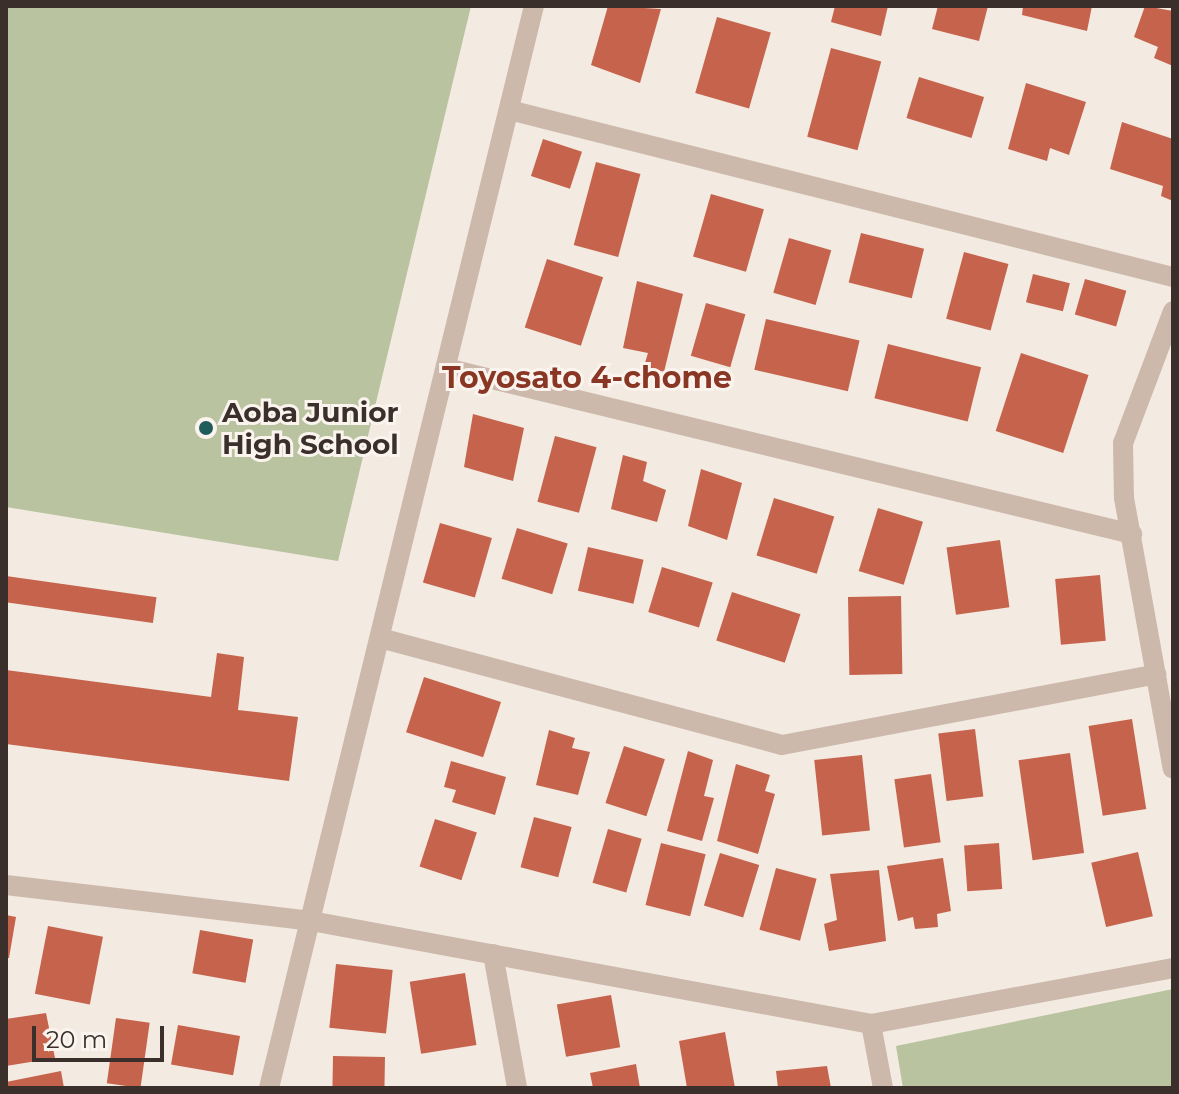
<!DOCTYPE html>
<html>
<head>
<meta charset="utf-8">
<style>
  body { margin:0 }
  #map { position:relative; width:1179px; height:1094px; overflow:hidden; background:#f3eae1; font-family:Montserrat,sans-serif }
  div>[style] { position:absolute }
  .green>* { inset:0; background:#b9c3a0 }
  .building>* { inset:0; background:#c6634c; transform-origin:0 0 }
  .minor>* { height:20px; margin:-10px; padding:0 10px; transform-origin:10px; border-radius:10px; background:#ccb9ac }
  .tertiary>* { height:20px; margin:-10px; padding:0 10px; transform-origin:10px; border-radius:10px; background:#ccb9ac }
  .dots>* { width:22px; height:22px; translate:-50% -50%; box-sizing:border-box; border:4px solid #fbf4ee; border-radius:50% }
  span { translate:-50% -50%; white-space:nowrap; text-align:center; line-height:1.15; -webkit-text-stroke:6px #fbf4ee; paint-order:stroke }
  .poi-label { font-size:28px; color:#3a2f2b; font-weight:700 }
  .left { translate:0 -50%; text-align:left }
  .neighbourhood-label { font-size:30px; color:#8a3624; font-weight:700 }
  .frame { position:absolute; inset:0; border:8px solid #3a2f2b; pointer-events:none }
  .scale { position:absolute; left:32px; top:1026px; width:132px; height:36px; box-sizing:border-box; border:4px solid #3a2f2b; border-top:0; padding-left:10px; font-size:24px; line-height:28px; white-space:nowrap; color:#3a2f2b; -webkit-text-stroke:6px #fbf4ee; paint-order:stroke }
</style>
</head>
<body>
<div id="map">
  <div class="green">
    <div style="clip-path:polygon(6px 6px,471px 6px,338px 561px,6px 507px)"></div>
    <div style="clip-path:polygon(1173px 989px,1173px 1088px,903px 1088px,896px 1046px)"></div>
  </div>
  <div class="building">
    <div style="clip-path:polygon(608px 6px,661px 9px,640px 83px,591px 65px)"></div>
    <div style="clip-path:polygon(835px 6px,888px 6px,881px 36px,831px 22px)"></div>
    <div style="clip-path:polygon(938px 6px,988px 6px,979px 41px,932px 29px)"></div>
    <div style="clip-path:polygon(1023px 6px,1092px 6px,1087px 31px,1022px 15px)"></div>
    <div style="clip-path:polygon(1145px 6px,1173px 11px,1173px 66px,1154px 58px,1158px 47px,1134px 37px)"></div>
    <div style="left:717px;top:17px;width:56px;height:79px;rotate:16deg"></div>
    <div style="left:831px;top:48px;width:52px;height:92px;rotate:15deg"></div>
    <div style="left:919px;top:77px;width:68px;height:43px;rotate:17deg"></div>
    <div style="clip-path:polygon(1026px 83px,1086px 102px,1069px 155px,1050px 148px,1047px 161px,1008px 149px)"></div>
    <div style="clip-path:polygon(1122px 122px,1173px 139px,1173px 201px,1161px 196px,1163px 186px,1110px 169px)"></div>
    <div style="left:543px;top:139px;width:41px;height:39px;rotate:18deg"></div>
    <div style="left:596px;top:162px;width:46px;height:86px;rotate:15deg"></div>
    <div style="left:711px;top:194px;width:55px;height:65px;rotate:16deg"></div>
    <div style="left:861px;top:233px;width:65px;height:51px;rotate:14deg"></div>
    <div style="left:789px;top:238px;width:44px;height:57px;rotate:16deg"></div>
    <div style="left:964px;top:252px;width:46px;height:69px;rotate:15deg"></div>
    <div style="left:547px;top:259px;width:59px;height:72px;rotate:18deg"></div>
    <div style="left:1033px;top:274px;width:38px;height:29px;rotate:14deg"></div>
    <div style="left:1085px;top:279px;width:43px;height:37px;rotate:16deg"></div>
    <div style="clip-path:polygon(637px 281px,683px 294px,664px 372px,644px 366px,648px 353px,623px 348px)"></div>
    <div style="left:706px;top:303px;width:41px;height:55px;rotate:16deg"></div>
    <div style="left:766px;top:319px;width:96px;height:52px;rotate:13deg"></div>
    <div style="left:888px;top:344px;width:96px;height:56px;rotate:14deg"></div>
    <div style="left:1021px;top:353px;width:71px;height:82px;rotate:18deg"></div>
    <div style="clip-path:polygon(473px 414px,524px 428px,513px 481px,464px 467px)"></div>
    <div style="left:555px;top:436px;width:43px;height:68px;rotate:15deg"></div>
    <div style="clip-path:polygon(623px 455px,647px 462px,643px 481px,666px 490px,657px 522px,611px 509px)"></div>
    <div style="clip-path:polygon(701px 469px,742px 483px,727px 540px,688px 526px)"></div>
    <div style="left:774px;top:498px;width:63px;height:60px;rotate:17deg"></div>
    <div style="left:878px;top:508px;width:47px;height:66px;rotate:17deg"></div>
    <div style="left:440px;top:523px;width:54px;height:62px;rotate:16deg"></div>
    <div style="left:517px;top:528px;width:53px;height:53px;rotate:17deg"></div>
    <div style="left:1000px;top:540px;width:68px;height:54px;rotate:82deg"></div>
    <div style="left:588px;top:547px;width:57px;height:45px;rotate:13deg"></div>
    <div style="left:662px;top:567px;width:53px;height:47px;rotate:17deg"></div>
    <div style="left:1100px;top:575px;width:66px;height:45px;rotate:85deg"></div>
    <div style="left:6px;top:576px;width:152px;height:26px;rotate:8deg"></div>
    <div style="left:732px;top:592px;width:72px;height:51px;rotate:18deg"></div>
    <div style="left:901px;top:596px;width:78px;height:53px;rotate:89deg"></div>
    <div style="clip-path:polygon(217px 653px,244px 657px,238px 710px,298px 717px,289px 781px,6px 744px,6px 670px,211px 697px)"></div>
    <div style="left:424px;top:677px;width:81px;height:58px;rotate:18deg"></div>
    <div style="left:1132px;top:719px;width:91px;height:44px;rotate:81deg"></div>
    <div style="left:975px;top:729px;width:68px;height:37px;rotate:83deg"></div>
    <div style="clip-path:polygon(549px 730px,575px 738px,572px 748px,590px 752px,578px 795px,536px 785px)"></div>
    <div style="left:624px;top:746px;width:43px;height:60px;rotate:18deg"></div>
    <div style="clip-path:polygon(688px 751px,713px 760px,704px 796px,714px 798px,702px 841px,667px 831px)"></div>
    <div style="left:1070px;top:753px;width:101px;height:52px;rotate:82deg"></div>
    <div style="left:862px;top:755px;width:76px;height:48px;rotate:84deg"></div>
    <div style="clip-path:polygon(451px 761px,506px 777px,495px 815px,452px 802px,456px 790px,444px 787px)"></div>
    <div style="clip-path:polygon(736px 764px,770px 775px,765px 791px,775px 794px,758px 854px,717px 841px)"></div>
    <div style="left:931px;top:774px;width:69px;height:37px;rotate:82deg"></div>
    <div style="left:534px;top:817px;width:39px;height:52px;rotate:15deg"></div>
    <div style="left:435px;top:819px;width:44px;height:50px;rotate:18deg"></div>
    <div style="left:608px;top:829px;width:35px;height:56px;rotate:16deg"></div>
    <div style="left:661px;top:843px;width:46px;height:64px;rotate:14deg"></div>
    <div style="left:999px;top:843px;width:46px;height:35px;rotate:86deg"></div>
    <div style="left:1138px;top:852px;width:66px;height:48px;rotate:77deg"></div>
    <div style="left:720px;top:853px;width:41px;height:55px;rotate:17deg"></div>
    <div style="clip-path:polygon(943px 858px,951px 911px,937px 914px,938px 927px,915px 929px,913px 917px,898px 921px,887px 866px)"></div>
    <div style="left:776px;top:868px;width:42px;height:64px;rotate:15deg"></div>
    <div style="clip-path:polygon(879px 870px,886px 941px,829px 951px,824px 924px,837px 920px,830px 874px)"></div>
    <div style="clip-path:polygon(6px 915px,16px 917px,9px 958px,6px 958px)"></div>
    <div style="left:48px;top:926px;width:56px;height:69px;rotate:11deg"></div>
    <div style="left:200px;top:930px;width:54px;height:44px;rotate:10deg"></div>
    <div style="left:336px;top:964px;width:57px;height:64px;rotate:6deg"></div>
    <div style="left:465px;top:973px;width:73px;height:56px;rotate:81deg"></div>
    <div style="left:611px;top:995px;width:53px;height:55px;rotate:80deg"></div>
    <div style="clip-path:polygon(46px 1013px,55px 1058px,6px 1066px,6px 1019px)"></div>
    <div style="left:116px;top:1018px;width:34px;height:66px;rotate:8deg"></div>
    <div style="left:178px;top:1025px;width:63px;height:40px;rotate:10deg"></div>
    <div style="clip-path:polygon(725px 1032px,735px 1088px,687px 1088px,679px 1041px)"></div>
    <div style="left:333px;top:1056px;width:52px;height:32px;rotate:1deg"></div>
    <div style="clip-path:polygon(636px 1064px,640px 1088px,593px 1088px,590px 1073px)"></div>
    <div style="clip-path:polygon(827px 1066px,831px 1088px,778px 1088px,776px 1071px)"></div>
    <div style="clip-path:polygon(61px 1071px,64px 1088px,7px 1088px,6px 1082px)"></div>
  </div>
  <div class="minor">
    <div style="left:509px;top:110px;width:685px;rotate:14.12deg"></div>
    <div style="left:446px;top:368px;width:706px;rotate:13.6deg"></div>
    <div style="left:380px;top:638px;width:416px;rotate:14.9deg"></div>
    <div style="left:782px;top:745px;width:381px;rotate:-10.7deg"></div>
    <div style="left:6px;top:885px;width:307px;rotate:6.7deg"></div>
    <div style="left:311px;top:921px;width:569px;rotate:10.42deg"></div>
    <div style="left:871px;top:1024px;width:307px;rotate:-10.5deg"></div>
    <div style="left:493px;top:954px;width:136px;rotate:79.8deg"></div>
    <div style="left:871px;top:1024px;width:65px;rotate:79.4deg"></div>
    <div style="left:269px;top:1088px;width:1114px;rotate:-76.24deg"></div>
  </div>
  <div class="tertiary">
    <div style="left:1173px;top:311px;width:141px;rotate:110.7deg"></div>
    <div style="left:1123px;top:443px;width:55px;rotate:89deg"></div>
    <div style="left:1124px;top:498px;width:275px;rotate:79.8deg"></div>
  </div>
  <div class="dots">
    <div style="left:206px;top:428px;background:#205c5c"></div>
  </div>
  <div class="poi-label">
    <span class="left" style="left:222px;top:428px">Aoba Junior<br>High School</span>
  </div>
  <div class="neighbourhood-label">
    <span style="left:587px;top:378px">Toyosato 4-chome</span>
  </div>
  <div class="frame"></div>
  <div class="scale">20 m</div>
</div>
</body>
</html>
